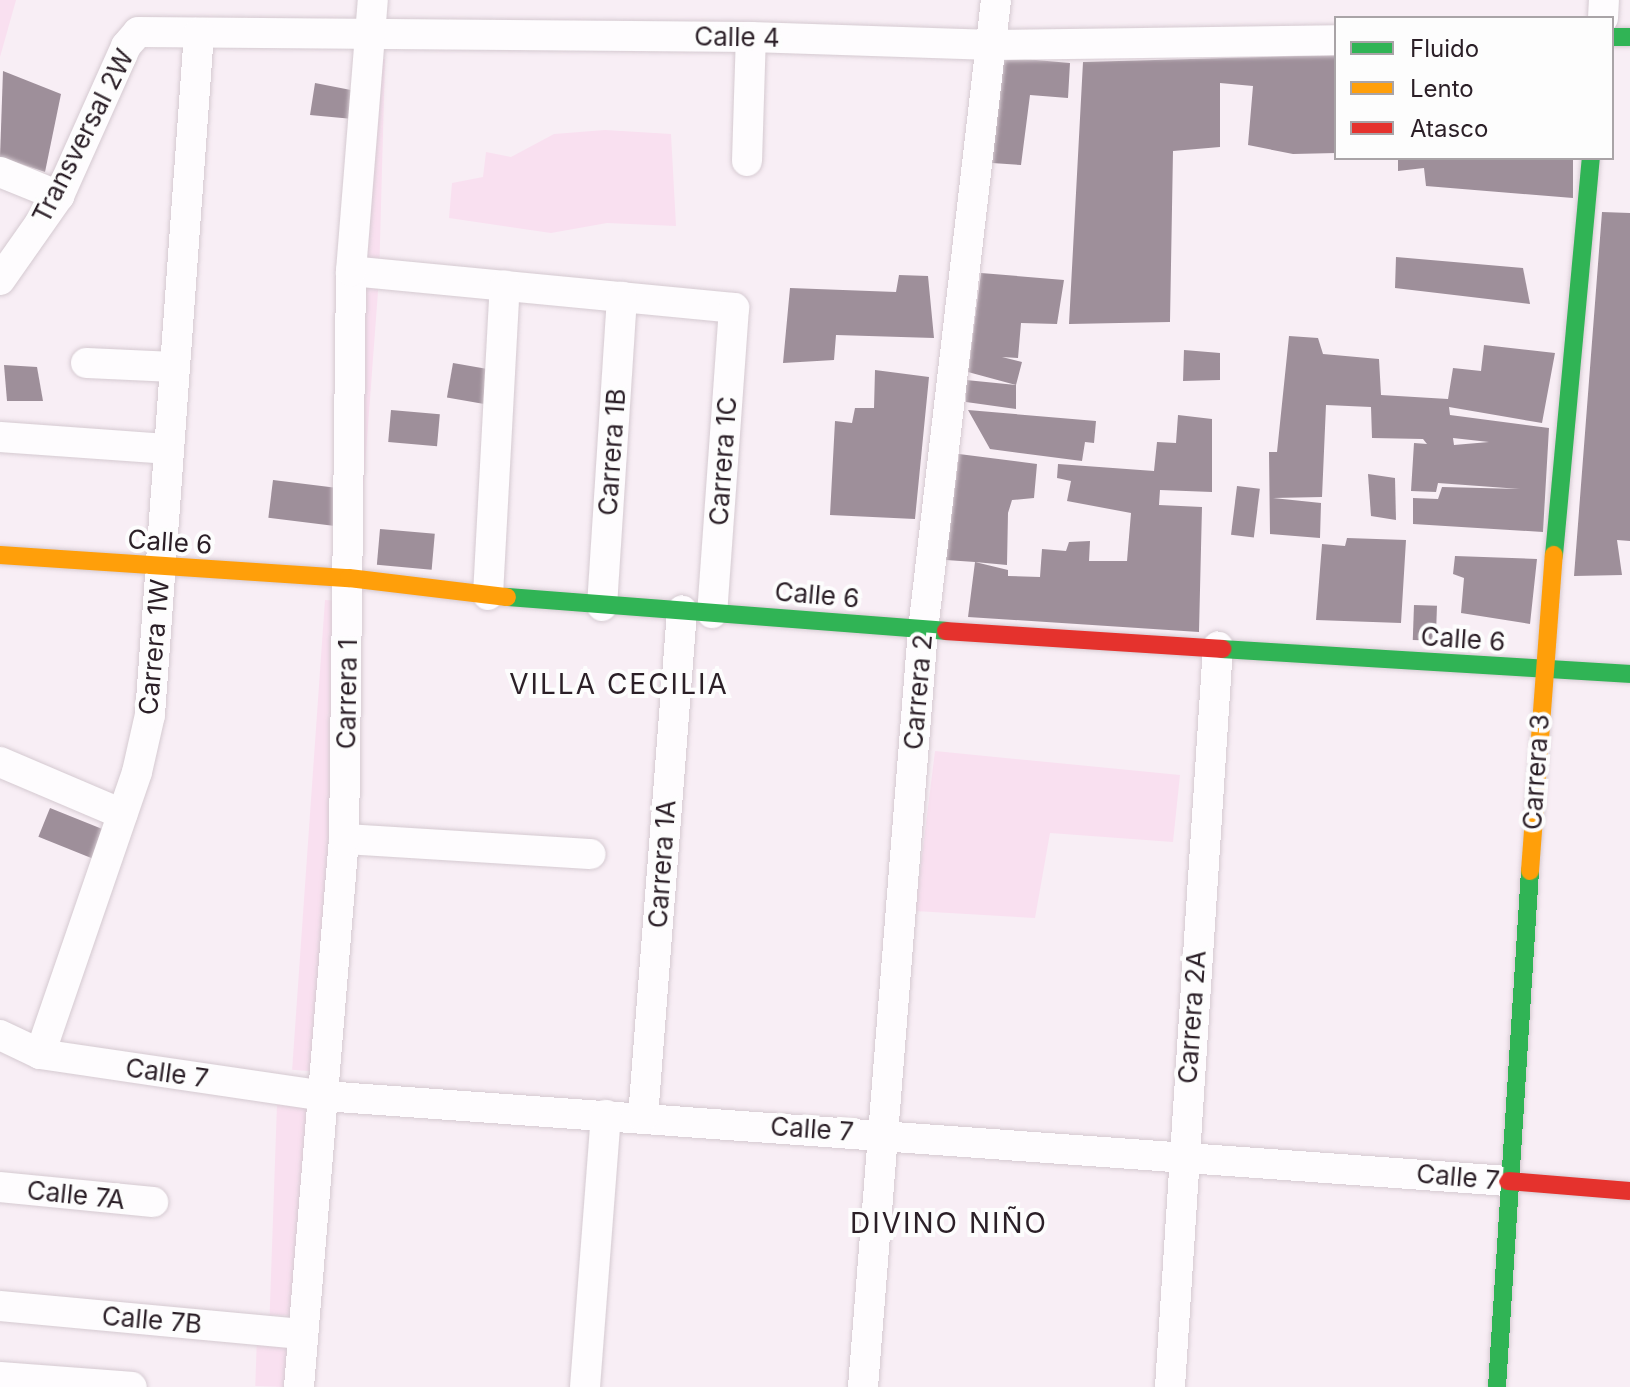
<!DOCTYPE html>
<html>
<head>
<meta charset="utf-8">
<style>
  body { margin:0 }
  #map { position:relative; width:1630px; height:1387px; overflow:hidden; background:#f8eef5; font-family:Inter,sans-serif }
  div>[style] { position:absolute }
  .green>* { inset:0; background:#f9e0f0; transform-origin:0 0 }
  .building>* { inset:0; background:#9e8f9a; transform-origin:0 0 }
  .roads { filter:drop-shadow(0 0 2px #d5cad1) drop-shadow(0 0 2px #d5cad1) }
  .street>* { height:30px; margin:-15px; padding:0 15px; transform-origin:15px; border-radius:15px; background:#fefcfe }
  .fast>* { height:18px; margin:-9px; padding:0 9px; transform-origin:9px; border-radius:9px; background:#30b455 }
  .slow>* { height:18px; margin:-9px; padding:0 9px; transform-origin:9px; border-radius:9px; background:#ff9f0a }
  .jam>* { height:18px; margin:-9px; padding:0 9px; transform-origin:9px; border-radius:9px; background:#e5322d }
  span { translate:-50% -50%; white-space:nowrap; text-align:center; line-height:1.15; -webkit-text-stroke:8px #fdfdfd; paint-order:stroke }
  .street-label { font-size:26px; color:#2b1f27 }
  .neighbourhood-label { font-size:28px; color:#2b1f27; letter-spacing:2px }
  .legend { position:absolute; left:1334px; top:16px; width:280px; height:144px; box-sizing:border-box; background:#fdfdfd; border:2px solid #a9a4a7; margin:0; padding:10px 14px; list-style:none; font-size:24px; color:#2b1f27 }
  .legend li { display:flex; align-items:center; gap:16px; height:40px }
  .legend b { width:40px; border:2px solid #a9a4a7 }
</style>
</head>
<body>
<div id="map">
  <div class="green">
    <div style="clip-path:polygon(0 0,16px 0,0 57px)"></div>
    <div style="clip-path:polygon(385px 59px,379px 278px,357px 572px,367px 60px)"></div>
    <div style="clip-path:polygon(605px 130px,671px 134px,676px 226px,607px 223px,551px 233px,449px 218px,452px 183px,483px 177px,486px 152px,511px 157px,554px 134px)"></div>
    <div style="left:325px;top:600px;width:26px;height:471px;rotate:4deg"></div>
    <div style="clip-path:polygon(935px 751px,1180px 775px,1173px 842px,1050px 833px,1035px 918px,915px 911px)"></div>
    <div style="left:277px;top:1105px;width:34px;height:210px;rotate:2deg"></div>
    <div style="left:257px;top:1337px;width:30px;height:49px;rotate:2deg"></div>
  </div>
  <div class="building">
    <div style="clip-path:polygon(1336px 55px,1336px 153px,1293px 154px,1248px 145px,1253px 86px,1220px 83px,1220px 147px,1173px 151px,1170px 322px,1069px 324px,1083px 62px)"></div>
    <div style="clip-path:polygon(1002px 57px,1070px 63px,1068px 98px,1030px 95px,1021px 165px,992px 163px)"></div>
    <div style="clip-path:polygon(3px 71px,61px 94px,45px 172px,0 157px)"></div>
    <div style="clip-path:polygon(315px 83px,356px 91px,353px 119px,310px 115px)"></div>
    <div style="clip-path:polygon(1398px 158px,1573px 158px,1573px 198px,1426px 186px,1424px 168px,1398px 171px)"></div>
    <div style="clip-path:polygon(1602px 212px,1630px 213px,1630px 541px,1617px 540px,1622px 575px,1574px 576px)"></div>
    <div style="clip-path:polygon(1396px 257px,1523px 268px,1530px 304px,1395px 288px)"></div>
    <div style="clip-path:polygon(981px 273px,1064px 280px,1057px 324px,1021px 323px,1018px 358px,1002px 357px,1022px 362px,1016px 385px,968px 372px)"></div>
    <div style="clip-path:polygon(899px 275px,928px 276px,934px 338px,836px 335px,834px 360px,783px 363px,790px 288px,896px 292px)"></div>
    <div style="clip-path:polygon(evenodd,1289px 336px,1318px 338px,1323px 354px,1379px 359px,1381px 395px,1448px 399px,1453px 368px,1481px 371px,1484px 345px,1555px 353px,1542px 423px,1449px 407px,1450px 415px,1549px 428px,1543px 532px,1413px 524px,1413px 498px,1438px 499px,1442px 487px,1520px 489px,1438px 483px,1436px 492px,1411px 491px,1414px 443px,1427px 444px,1423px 439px,1372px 438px,1371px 407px,1326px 405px,1322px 497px,1273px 498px,1321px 503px,1320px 538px,1270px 534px,1269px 452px,1277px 452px,1289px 336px,1453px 438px,1489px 442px,1454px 445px,1453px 438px)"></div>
    <div style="clip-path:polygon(1184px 350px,1220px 353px,1220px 380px,1183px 381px)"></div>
    <div style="left:453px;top:363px;width:48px;height:35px;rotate:10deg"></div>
    <div style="clip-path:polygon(4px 365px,37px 367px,43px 401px,7px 401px)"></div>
    <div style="clip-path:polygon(875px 370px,929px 377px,915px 519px,830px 515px,835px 421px,852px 423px,855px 408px,874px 408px)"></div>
    <div style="clip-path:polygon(966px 380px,1016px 385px,1016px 409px,966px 402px)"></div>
    <div style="left:391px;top:410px;width:49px;height:32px;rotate:5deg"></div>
    <div style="clip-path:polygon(968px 410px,1096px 421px,1094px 443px,1085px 442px,1082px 461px,990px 449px)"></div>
    <div style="clip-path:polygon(1178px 415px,1212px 419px,1212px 492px,1160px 490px,1159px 505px,1202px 507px,1199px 632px,968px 617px,975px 562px,946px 560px,959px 454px,1037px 464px,1034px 498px,1012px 500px,1008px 513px,1007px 565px,975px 562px,1008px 570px,1008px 576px,1040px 577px,1042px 549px,1066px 551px,1069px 542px,1090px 541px,1089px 561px,1127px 561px,1131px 513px,1067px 501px,1071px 481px,1057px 478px,1058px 464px,1154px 471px,1157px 442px,1176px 443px)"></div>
    <div style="clip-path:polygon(1368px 474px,1395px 478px,1396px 520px,1371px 516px)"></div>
    <div style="left:273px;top:480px;width:65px;height:38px;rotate:7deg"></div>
    <div style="left:1237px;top:486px;width:23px;height:49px;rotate:7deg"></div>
    <div style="left:380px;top:529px;width:55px;height:36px;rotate:5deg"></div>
    <div style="clip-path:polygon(1347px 538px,1406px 540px,1401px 623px,1316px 620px,1322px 544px,1345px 546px)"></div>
    <div style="clip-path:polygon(1455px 556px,1537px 559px,1530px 624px,1461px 613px,1464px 578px,1453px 574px)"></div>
    <div style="left:1414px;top:605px;width:23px;height:35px;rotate:2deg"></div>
    <div style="left:50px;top:808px;width:59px;height:31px;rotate:22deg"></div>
  </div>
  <div class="roads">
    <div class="street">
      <div style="left:1603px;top:18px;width:18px;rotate:-87deg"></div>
      <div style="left:747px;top:161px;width:124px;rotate:-88.2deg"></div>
      <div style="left:0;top:172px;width:64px;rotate:22.1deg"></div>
      <div style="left:351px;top:271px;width:385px;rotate:5.5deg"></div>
      <div style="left:734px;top:308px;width:306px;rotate:94.1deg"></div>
      <div style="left:0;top:280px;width:103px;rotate:-54.9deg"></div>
      <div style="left:59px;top:196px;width:164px;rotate:-65.9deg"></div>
      <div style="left:126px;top:46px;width:18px;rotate:-49deg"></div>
      <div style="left:138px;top:32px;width:613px;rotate:0.47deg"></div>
      <div style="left:751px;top:37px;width:242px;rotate:1.9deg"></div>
      <div style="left:993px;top:45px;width:343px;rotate:-0.8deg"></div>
      <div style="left:86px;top:363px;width:89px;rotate:2.6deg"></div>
      <div style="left:0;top:437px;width:169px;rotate:4.1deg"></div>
      <div style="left:488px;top:595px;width:310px;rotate:-86.9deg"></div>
      <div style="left:602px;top:606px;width:310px;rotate:-86.3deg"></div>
      <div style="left:0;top:762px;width:133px;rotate:23.1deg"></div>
      <div style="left:344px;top:839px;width:247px;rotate:3.5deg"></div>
      <div style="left:0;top:1035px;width:44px;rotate:25.4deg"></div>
      <div style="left:40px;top:1054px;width:287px;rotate:8.4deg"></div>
      <div style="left:324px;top:1096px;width:1187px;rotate:4.11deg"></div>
      <div style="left:40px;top:1054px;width:298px;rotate:-71deg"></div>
      <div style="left:137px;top:772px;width:58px;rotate:-77.2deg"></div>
      <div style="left:150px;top:715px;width:684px;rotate:-85.89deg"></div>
      <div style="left:643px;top:1117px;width:508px;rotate:-85.59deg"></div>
      <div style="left:0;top:1187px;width:154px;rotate:5.6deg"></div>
      <div style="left:0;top:1306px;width:304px;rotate:5.3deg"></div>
      <div style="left:0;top:1377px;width:132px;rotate:4.3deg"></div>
      <div style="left:299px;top:1387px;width:550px;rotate:-85.31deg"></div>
      <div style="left:344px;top:839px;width:568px;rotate:-89.29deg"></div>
      <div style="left:351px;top:271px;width:272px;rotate:-85.4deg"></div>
      <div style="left:585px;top:1387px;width:273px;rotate:-85.6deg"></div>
      <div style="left:863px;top:1387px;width:759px;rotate:-85.47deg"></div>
      <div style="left:923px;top:630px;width:634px;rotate:-83.39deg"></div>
      <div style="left:1170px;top:1387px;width:742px;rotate:-86.29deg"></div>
    </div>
    <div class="fast">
      <div style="left:1612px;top:37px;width:18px"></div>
      <div style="left:1554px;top:555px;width:399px;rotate:-84.7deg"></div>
      <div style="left:507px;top:597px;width:440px;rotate:4.4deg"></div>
      <div style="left:1222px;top:649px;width:409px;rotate:3.5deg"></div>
      <div style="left:1497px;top:1387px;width:517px;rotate:-86.34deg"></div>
    </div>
    <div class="slow">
      <div style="left:0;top:555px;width:350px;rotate:3.8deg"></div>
      <div style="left:349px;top:578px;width:159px;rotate:6.9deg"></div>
      <div style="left:1530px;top:871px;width:317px;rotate:-85.7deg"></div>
    </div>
    <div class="jam">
      <div style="left:946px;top:631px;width:277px;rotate:3.7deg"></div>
      <div style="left:1508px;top:1181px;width:122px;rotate:4.7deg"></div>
    </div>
  </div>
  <div class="street-label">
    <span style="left:737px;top:37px;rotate:1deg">Calle 4</span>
    <span style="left:83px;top:136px;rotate:-63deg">Transversal 2W</span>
    <span style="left:612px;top:452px;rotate:-86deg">Carrera 1B</span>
    <span style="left:723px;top:461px;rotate:-86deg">Carrera 1C</span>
    <span style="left:170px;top:542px;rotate:4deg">Calle 6</span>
    <span style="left:817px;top:595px;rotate:5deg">Calle 6</span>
    <span style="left:1463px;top:639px;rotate:4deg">Calle 6</span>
    <span style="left:154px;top:647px;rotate:-85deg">Carrera 1W</span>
    <span style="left:918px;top:692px;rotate:-85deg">Carrera 2</span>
    <span style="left:347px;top:694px;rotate:-89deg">Carrera 1</span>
    <span style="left:1536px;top:772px;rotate:-86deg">Carrera 3</span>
    <span style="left:662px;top:864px;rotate:-86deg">Carrera 1A</span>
    <span style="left:1192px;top:1017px;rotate:-86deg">Carrera 2A</span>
    <span style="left:167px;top:1073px;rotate:8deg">Calle 7</span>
    <span style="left:812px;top:1129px;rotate:4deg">Calle 7</span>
    <span style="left:1458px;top:1177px;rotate:5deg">Calle 7</span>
    <span style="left:76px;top:1195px;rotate:6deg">Calle 7A</span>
    <span style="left:152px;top:1320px;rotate:5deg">Calle 7B</span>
  </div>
  <div class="neighbourhood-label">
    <span style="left:619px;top:684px">VILLA CECILIA</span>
    <span style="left:949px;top:1223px">DIVINO NIÑO</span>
  </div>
  <ul class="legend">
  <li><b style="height:10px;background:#30b455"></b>Fluido</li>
  <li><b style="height:10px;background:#ff9f0a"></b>Lento</li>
  <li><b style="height:10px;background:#e5322d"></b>Atasco</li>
  </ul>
</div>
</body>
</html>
